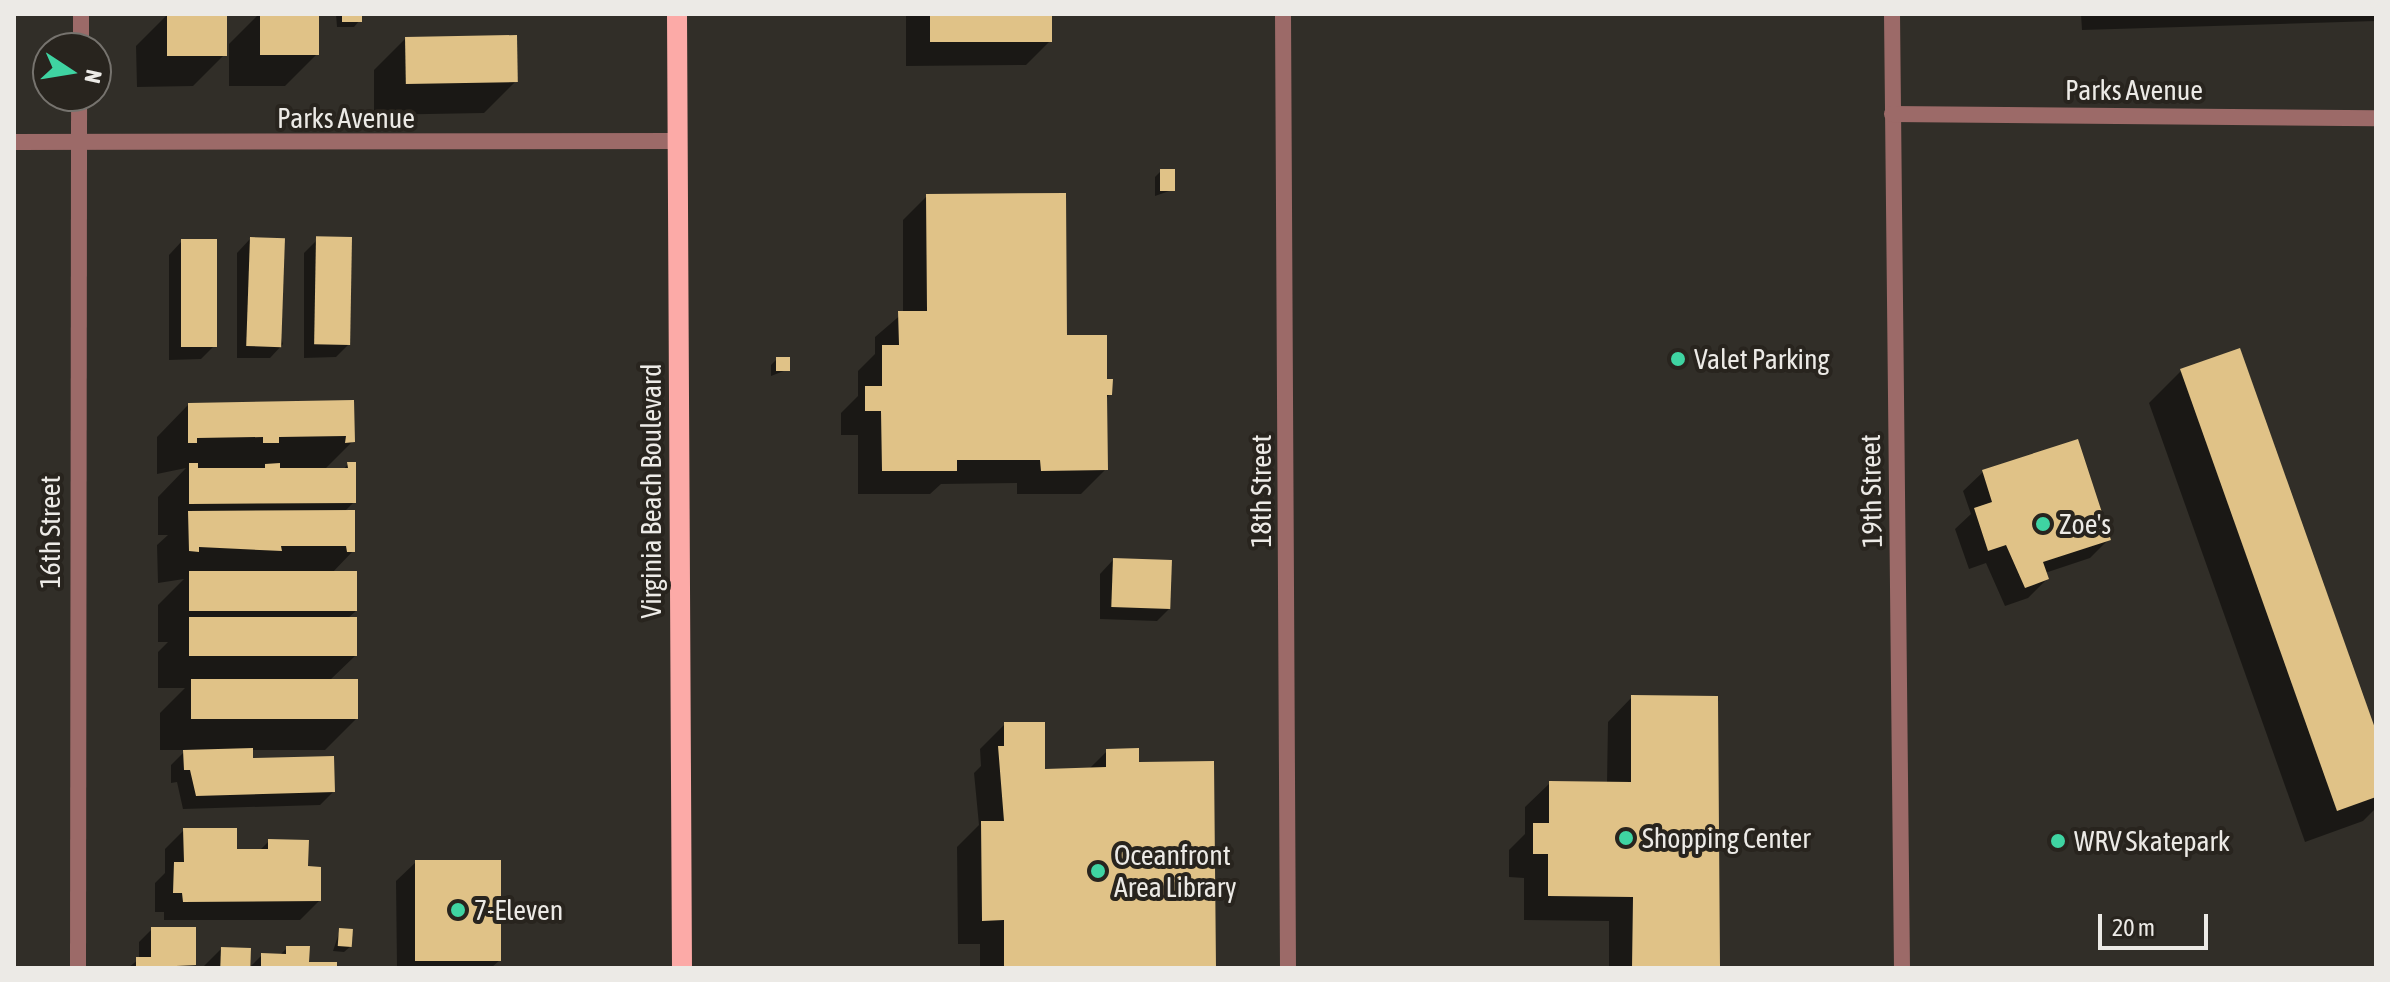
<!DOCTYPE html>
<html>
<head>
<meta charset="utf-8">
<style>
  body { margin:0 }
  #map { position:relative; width:2390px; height:982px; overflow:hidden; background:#312e28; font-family:"Asap Condensed",sans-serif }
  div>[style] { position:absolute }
  .shadow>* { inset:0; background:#0007 }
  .building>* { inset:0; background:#e0c287; transform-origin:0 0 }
  .minor>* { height:16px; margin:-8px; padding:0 8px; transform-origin:8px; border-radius:8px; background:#9c6a68 }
  .tertiary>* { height:16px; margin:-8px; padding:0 8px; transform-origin:8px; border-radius:8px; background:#9c6a68 }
  .primary>* { height:20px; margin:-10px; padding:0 10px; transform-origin:10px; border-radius:10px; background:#fcaaa7 }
  .dots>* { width:22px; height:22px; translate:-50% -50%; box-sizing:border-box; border:4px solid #28241e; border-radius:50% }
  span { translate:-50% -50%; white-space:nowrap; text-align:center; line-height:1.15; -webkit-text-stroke:8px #28241e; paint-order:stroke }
  .street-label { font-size:28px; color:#eceae6 }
  .poi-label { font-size:28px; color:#eceae6 }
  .left { translate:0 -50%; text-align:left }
  .frame { position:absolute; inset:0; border:16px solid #eceae6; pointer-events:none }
  .north { position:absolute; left:32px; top:32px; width:80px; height:80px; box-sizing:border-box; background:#28241e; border:2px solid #76736e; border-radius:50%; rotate:102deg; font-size:22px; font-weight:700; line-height:32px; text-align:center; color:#eceae6 }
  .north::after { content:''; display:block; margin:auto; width:28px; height:36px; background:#3fd4a2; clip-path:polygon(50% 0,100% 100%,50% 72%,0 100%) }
  .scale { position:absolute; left:2098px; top:914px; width:110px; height:36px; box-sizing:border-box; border:4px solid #eceae6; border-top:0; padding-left:10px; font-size:24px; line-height:28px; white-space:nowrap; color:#eceae6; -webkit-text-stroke:6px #28241e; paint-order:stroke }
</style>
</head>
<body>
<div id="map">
  <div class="shadow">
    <div style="clip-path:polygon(168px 14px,225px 14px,225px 54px,193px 86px,137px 87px,136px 46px)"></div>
    <div style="clip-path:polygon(259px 14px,317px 14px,317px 54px,285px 86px,229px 86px,229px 44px)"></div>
    <div style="clip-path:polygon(336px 14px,360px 14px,360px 20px,354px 27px,337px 27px)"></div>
    <div style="clip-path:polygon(906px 14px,1050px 14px,1050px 41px,1026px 65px,906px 66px)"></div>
    <div style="clip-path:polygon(2081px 14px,2376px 14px,2376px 21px,2082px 30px)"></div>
    <div style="clip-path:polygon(406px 38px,516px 81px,484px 113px,374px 115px,374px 70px)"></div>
    <div style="clip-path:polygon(1161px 171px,1172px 190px,1155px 196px,1155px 177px)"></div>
    <div style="clip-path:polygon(927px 196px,1105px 381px,1110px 394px,1105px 399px,1106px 469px,1081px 494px,1017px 494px,1017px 483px,941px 484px,930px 494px,858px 494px,858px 435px,841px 435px,841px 413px,858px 396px,858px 371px,875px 354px,875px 337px,903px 313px,903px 220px)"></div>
    <div style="clip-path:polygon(250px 239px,283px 344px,270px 358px,237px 358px,237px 253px)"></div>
    <div style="clip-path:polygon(317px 240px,349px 344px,336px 357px,304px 358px,304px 253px)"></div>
    <div style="clip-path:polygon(182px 241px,214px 346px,201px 359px,169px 360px,169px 255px)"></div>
    <div style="clip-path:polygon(777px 359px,789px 369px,771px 376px,771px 365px)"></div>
    <div style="clip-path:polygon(2181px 371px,2376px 737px,2376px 808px,2363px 821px,2305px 842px,2149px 403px)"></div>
    <div style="clip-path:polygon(352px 402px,353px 441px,324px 470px,343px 470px,348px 464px,354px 502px,344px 512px,353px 551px,331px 574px,356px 611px,347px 619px,355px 656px,329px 681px,357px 718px,325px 750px,251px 750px,251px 760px,333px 792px,320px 805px,183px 809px,177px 782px,171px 783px,171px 765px,186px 750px,160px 750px,160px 713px,185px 688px,158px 688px,158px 652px,168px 642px,158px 642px,158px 605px,184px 579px,158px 583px,157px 545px,168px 535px,158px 535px,158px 497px,186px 468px,157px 474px,157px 437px,188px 405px)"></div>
    <div style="clip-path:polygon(1983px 472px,2109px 539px,2090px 558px,2045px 573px,2047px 579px,2028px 598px,2005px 606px,1986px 563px,1969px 569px,1955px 529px,1971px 514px,1963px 491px)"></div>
    <div style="clip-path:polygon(1113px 560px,1170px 608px,1157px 621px,1100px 619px,1100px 574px)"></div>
    <div style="clip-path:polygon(1632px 697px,1719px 968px,1609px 968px,1609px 921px,1524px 920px,1524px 878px,1509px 877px,1509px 850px,1525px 834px,1525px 807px,1550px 783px,1607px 783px,1608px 722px)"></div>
    <div style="clip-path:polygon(1005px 724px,1043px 771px,1088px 770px,1107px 751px,1137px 764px,1214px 968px,980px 968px,980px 944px,958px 944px,957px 847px,979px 825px,974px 773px,981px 766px,980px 749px)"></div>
    <div style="clip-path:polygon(184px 830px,235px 851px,259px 851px,269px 841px,306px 868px,319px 901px,300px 920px,164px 920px,164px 912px,155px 912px,155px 883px,165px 873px,165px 849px)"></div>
    <div style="clip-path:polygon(416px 862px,500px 960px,491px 968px,397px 968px,396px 881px)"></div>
    <div style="clip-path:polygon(152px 929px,194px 964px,128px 968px,139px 959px,139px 942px)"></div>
    <div style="clip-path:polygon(340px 930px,351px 946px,344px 952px,333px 951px)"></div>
    <div style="clip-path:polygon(287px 948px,307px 964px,335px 968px,249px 968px,262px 955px,279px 956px)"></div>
    <div style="clip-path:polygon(221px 949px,249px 968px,202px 968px)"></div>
  </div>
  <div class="building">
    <div style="left:167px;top:14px;width:60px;height:42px"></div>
    <div style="left:260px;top:14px;width:59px;height:41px"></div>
    <div style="left:342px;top:14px;width:20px;height:8px"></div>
    <div style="left:930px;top:14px;width:122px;height:28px"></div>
    <div style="left:517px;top:35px;width:47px;height:112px;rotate:89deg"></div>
    <div style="left:1160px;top:169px;width:15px;height:22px"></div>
    <div style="clip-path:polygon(1066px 193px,1067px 335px,1107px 335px,1107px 379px,1113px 379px,1112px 395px,1107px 395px,1108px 470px,1041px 471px,1040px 460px,957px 460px,957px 471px,882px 471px,881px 411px,865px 411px,865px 386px,882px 386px,882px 345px,899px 345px,898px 311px,927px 311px,926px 194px)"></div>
    <div style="left:250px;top:237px;width:35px;height:109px;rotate:2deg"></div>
    <div style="left:352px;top:237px;width:108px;height:36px;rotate:91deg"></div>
    <div style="left:181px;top:239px;width:36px;height:108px"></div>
    <div style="clip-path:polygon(2240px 348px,2376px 731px,2376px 797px,2337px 811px,2180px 369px)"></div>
    <div style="left:776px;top:357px;width:14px;height:14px"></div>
    <div style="clip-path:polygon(354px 400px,355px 442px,345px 443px,346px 436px,279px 437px,279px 443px,263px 443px,263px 437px,197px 438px,197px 443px,188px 443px,188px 403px)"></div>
    <div style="clip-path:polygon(2078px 439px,2111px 540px,2043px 562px,2049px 579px,2025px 588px,2006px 545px,1988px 551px,1974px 508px,1992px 502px,1982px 470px)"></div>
    <div style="clip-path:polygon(347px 462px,356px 462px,356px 503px,189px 504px,189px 463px,198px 463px,198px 468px,265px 468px,265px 464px,280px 463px,280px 468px,348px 468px)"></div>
    <div style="clip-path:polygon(355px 510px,355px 552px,347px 552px,346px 546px,281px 546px,282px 551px,199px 547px,199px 552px,189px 551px,188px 511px)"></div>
    <div style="left:1113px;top:558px;width:59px;height:49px;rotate:2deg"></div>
    <div style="left:189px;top:571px;width:168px;height:40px"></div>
    <div style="left:357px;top:617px;width:39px;height:168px;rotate:90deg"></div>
    <div style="left:191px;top:679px;width:167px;height:40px"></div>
    <div style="clip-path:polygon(1631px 695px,1718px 696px,1720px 968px,1632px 968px,1633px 897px,1548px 896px,1548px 854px,1533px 854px,1533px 823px,1549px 823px,1549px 781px,1631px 782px)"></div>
    <div style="clip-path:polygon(1004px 722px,1045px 722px,1045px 769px,1106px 767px,1106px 749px,1139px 748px,1139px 762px,1214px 761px,1216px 968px,1004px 968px,1004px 920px,982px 921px,981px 821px,1004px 821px,998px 746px,1004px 746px)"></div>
    <div style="clip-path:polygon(253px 748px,253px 758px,334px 756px,335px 792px,196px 796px,190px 770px,184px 770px,183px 750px)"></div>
    <div style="clip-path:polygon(183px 828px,237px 828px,237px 849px,268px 849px,268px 839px,309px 840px,308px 866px,321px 867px,321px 901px,183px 902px,182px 893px,173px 893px,174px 862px,184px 862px)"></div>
    <div style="left:415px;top:860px;width:86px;height:101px"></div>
    <div style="clip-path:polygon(151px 927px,196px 927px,196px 965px,136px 968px,136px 957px,151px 957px)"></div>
    <div style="left:339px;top:928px;width:14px;height:18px;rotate:4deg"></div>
    <div style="clip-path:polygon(286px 946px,310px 946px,309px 962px,337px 962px,337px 968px,261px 968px,261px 953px,286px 954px)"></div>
    <div style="left:221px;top:947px;width:30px;height:21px;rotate:2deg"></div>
  </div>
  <div class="minor">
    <div style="left:1283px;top:14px;width:954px;rotate:89.7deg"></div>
    <div style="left:81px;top:48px;width:34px;rotate:-90deg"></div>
    <div style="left:14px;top:142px;width:663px;rotate:-0.09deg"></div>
    <div style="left:78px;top:968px;width:872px;rotate:-89.93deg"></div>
  </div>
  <div class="tertiary">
    <div style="left:1892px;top:14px;width:954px;rotate:89.4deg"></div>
    <div style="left:1892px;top:114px;width:484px;rotate:0.5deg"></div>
  </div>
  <div class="primary">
    <div style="left:677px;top:14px;width:954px;rotate:89.7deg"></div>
  </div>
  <div class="dots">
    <div style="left:1678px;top:359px;background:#3fd4a2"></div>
    <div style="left:2043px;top:524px;background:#3fd4a2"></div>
    <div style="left:1626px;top:838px;background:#3fd4a2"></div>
    <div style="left:2058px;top:841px;background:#3fd4a2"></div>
    <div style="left:1098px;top:871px;background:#3fd4a2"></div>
    <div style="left:458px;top:910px;background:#3fd4a2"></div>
  </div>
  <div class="street-label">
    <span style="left:2134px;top:90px">Parks Avenue</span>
    <span style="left:346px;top:118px">Parks Avenue</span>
    <span style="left:651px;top:491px;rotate:-90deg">Virginia Beach Boulevard</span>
    <span style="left:1261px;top:491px;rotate:-90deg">18th Street</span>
    <span style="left:1871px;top:491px;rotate:-91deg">19th Street</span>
    <span style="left:50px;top:532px;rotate:-90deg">16th Street</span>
  </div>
  <div class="poi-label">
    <span class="left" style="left:1694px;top:359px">Valet Parking</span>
    <span class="left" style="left:2059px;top:524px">Zoe's</span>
    <span class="left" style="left:1642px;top:838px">Shopping Center</span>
    <span class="left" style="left:2074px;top:841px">WRV Skatepark</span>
    <span class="left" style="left:1114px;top:871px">Oceanfront<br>Area Library</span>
    <span class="left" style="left:474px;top:910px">7-Eleven</span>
  </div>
  <div class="frame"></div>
  <div class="north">N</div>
  <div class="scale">20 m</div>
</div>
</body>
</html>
